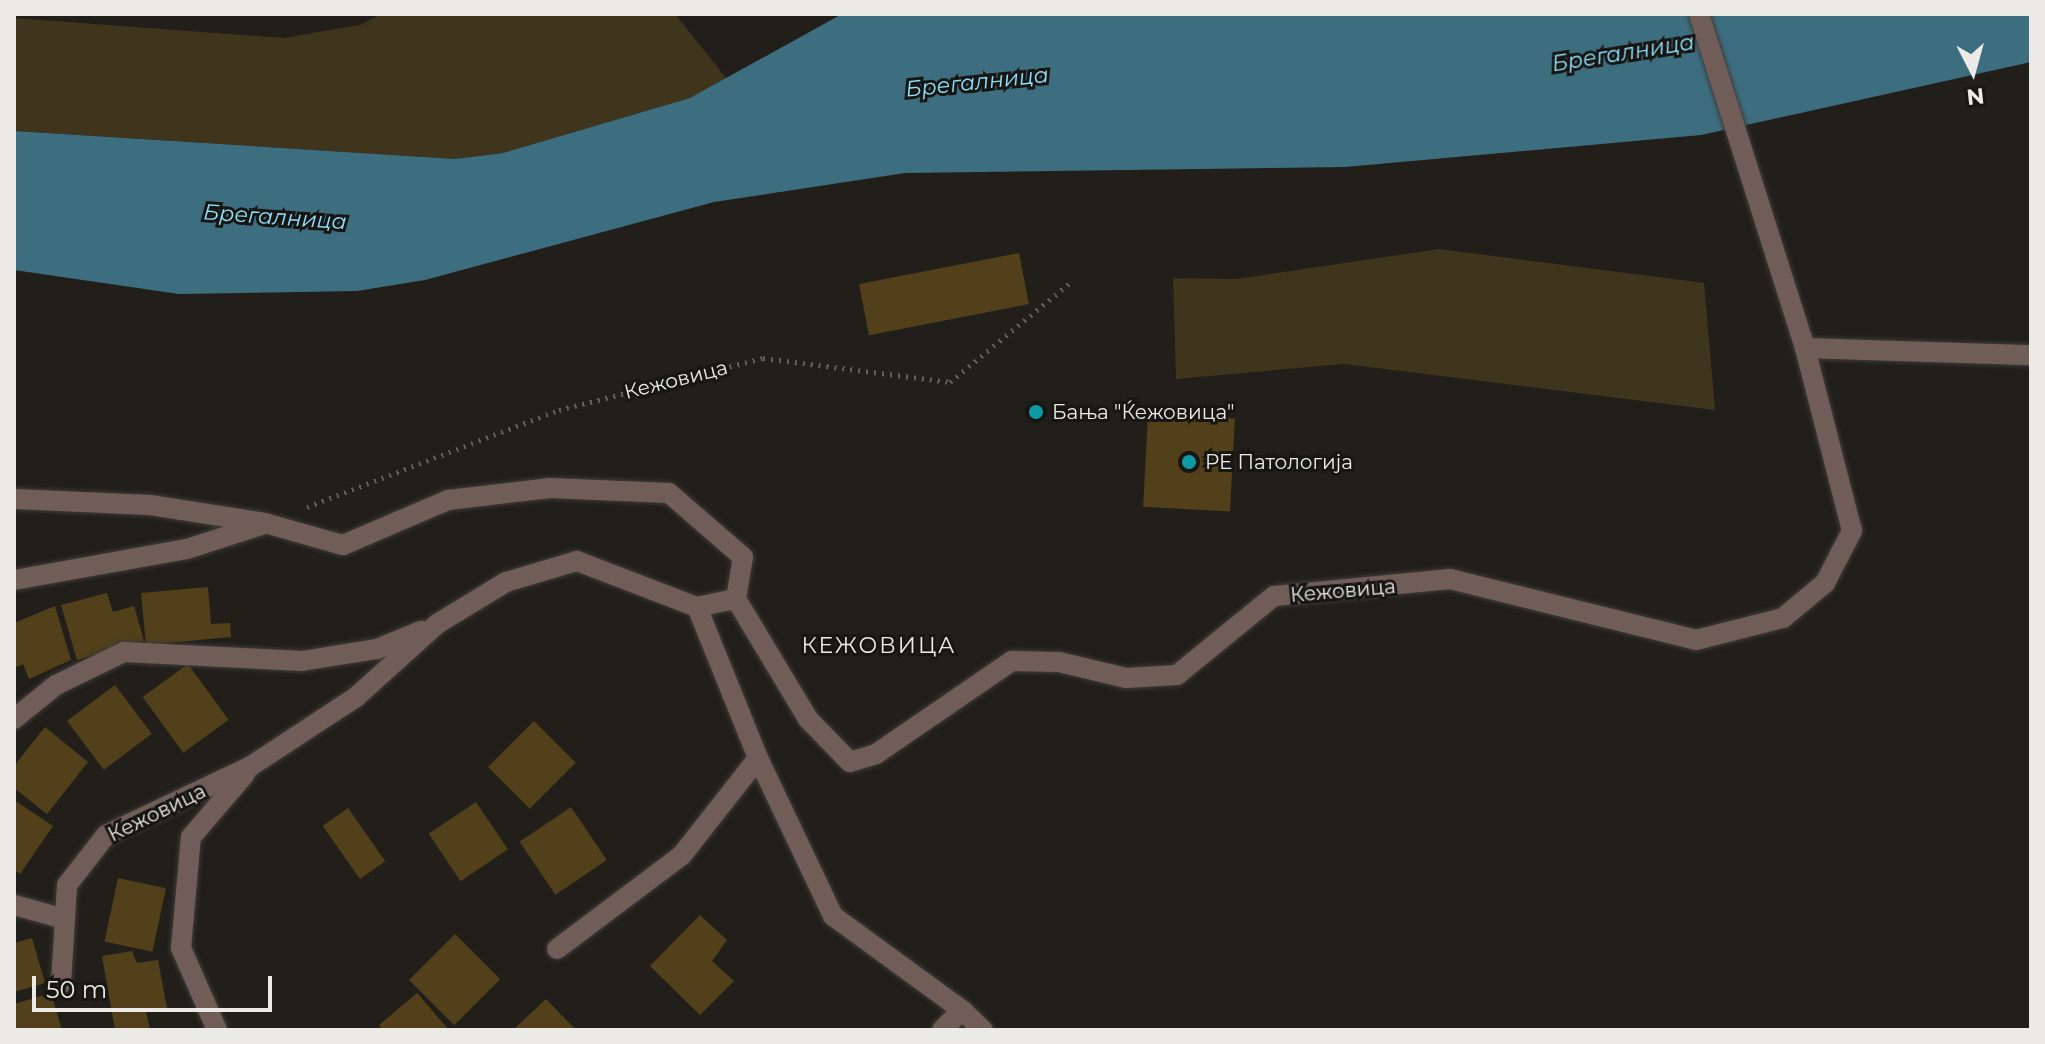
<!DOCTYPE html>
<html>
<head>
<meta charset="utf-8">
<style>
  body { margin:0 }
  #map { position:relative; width:2045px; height:1044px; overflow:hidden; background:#221f1b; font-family:Montserrat,sans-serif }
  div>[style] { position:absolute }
  .green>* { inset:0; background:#3f341c }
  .water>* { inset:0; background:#3d6e80 }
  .building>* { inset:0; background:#514019; transform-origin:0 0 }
  .path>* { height:5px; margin-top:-2.5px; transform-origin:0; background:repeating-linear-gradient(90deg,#615e5a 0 2px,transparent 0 8px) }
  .roads { filter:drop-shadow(0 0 2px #3e3b38) drop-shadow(0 0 2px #3e3b38) }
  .minor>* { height:20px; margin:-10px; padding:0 10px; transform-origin:10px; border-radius:10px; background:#715d58 }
  .dots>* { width:22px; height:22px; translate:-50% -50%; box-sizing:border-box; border:4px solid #181612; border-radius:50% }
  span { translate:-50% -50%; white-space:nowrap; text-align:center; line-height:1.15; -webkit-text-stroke:6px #181612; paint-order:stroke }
  .street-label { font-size:20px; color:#ebeae7 }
  .poi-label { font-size:20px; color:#ebeae7 }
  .left { translate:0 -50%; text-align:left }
  .water-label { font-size:22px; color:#8ddefc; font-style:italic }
  .neighbourhood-label { font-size:22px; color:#ebeae7; letter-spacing:2px }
  .frame { position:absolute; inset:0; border:16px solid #ebeae7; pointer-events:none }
  .north { position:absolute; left:1933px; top:32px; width:80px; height:80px; -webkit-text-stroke:6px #181612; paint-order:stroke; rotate:174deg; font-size:22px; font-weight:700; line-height:32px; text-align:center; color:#ebeae7 }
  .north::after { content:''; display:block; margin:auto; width:28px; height:36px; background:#ebeae7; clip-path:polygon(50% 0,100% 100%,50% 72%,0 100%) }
  .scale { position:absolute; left:32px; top:976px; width:240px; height:36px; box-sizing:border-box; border:4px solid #ebeae7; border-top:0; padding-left:10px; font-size:24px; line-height:28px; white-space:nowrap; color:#ebeae7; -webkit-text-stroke:6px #181612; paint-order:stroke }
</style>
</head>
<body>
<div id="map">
  <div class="green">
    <div style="clip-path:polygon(381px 14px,675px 14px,727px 79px,690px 98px,503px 153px,455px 159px,14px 131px,14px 18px,284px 38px,360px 25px)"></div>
    <div style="clip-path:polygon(1439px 249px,1704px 283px,1715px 410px,1344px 364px,1176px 379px,1173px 278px,1237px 279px)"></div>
  </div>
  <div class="water">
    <div style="clip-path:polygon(842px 14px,2031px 14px,2031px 62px,1701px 135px,1345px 167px,905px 173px,714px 202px,425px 280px,357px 291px,179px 294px,14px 270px,14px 131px,455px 159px,503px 153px,690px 98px)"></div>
  </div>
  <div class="building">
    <div style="left:1019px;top:253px;width:52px;height:163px;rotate:79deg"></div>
    <div style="left:1148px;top:414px;width:87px;height:93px;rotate:3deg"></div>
    <div style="clip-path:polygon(208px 587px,211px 624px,230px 623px,231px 637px,146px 645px,141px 593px)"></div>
    <div style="clip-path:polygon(107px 593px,113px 612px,134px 606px,144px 641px,77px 660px,61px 605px)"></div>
    <div style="clip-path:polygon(55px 606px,71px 660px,29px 679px,23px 664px,14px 668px,14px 623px)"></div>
    <div style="left:188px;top:664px;width:69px;height:56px;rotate:54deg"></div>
    <div style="left:115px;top:685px;width:61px;height:60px;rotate:53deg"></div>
    <div style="left:534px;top:721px;width:59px;height:65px;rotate:45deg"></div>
    <div style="clip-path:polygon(45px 727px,88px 762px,47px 814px,14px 788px,14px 766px)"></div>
    <div style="clip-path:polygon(14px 800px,53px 826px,20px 874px,14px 870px)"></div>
    <div style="left:476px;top:802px;width:57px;height:57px;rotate:56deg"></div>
    <div style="left:571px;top:807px;width:64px;height:62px;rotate:56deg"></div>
    <div style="left:348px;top:808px;width:65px;height:31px;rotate:55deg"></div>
    <div style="left:118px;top:878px;width:49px;height:65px;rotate:12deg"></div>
    <div style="clip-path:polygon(700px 915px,727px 940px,712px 961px,734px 981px,700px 1015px,650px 966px)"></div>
    <div style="left:455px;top:934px;width:64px;height:65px;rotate:45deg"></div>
    <div style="clip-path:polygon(32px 938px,45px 983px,14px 992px,14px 943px)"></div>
    <div style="clip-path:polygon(132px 951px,137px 963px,158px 960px,167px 1008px,146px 1012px,150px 1030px,115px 1030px,102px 956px)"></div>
    <div style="clip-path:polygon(51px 993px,62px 1030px,14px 1030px,14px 1004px)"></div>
    <div style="clip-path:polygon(417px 993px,449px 1030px,383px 1030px,379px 1025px)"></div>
    <div style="clip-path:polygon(546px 999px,576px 1030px,513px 1030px)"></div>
  </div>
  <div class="path">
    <div style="left:307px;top:507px;width:270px;rotate:-21.1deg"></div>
    <div style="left:559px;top:410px;width:211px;rotate:-14.3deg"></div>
    <div style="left:763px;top:358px;width:189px;rotate:7.3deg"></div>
    <div style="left:950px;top:382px;width:158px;rotate:-39.6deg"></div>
  </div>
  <div class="roads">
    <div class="minor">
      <div style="left:1805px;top:348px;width:226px;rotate:1.8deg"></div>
      <div style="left:14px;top:499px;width:136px;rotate:2.5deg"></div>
      <div style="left:150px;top:505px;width:116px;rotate:8.9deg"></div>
      <div style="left:265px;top:523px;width:81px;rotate:15.8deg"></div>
      <div style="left:343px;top:545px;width:114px;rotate:-23.2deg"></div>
      <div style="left:448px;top:500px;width:103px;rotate:-6.7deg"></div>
      <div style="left:550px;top:488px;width:119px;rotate:2.4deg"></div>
      <div style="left:669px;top:493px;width:98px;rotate:40.9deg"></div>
      <div style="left:743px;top:557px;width:43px;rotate:99.5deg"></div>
      <div style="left:736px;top:599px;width:140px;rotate:59deg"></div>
      <div style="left:808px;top:719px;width:60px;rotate:45.7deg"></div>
      <div style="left:850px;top:762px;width:27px;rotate:-17deg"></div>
      <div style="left:876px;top:754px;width:165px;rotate:-34.4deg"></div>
      <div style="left:1012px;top:661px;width:47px;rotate:1.2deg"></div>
      <div style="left:1059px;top:662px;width:69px;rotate:13.4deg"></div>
      <div style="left:1126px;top:678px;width:51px;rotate:-3.4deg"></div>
      <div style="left:1177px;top:675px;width:125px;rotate:-39.2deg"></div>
      <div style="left:1274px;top:596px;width:177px;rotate:-5.5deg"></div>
      <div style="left:1450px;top:579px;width:253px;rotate:13.9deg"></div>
      <div style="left:1696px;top:640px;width:90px;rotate:-14.2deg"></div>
      <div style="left:1783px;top:618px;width:55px;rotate:-39.8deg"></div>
      <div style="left:1825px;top:583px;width:59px;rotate:-62.6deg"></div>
      <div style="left:1852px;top:531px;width:189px;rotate:-104.4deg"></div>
      <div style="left:1805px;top:348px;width:350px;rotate:-107.6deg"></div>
      <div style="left:14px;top:580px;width:176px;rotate:-10.2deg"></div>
      <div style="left:187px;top:549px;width:78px;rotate:-18deg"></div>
      <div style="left:14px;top:719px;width:54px;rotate:-39deg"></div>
      <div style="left:56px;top:685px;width:76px;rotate:-25.9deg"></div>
      <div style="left:124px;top:652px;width:178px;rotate:2.9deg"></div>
      <div style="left:302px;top:661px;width:76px;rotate:-9.1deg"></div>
      <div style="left:377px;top:649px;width:48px;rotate:-22.2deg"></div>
      <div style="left:758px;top:758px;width:175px;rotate:64.6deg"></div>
      <div style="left:833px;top:916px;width:160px;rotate:36.1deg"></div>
      <div style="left:962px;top:1010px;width:28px;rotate:135deg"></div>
      <div style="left:14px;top:905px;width:53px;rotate:15.4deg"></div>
      <div style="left:557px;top:949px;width:156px;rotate:-36.9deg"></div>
      <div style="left:682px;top:855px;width:123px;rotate:-51.9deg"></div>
      <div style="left:758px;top:758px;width:163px;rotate:-112deg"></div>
      <div style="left:61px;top:984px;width:99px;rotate:-86.5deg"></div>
      <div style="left:67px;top:885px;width:63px;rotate:-52deg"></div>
      <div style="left:106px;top:835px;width:161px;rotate:-25.4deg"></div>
      <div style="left:251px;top:766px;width:126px;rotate:-33.3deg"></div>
      <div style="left:356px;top:697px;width:109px;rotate:-42deg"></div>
      <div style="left:437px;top:624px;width:81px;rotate:-31.3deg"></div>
      <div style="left:506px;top:582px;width:74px;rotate:-16.5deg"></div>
      <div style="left:577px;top:561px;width:129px;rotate:21deg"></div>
      <div style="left:697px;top:607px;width:40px;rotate:-12deg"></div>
      <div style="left:962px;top:1010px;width:29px;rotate:44deg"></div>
      <div style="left:217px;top:1030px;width:90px;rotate:-113.7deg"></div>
      <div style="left:181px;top:948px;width:111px;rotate:-84.9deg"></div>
      <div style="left:191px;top:837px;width:83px;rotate:-49.4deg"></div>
    </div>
  </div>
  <div class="dots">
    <div style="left:1036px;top:412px;background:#0f9aa8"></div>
    <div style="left:1189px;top:462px;background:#0f9aa8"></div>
  </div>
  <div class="street-label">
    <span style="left:676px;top:380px;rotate:-14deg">Кежовица</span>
    <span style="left:1343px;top:591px;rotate:-5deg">Кежовица</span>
    <span style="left:157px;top:813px;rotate:-26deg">Кежовица</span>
  </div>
  <div class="poi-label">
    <span class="left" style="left:1052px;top:412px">Бања "Ќежовица"</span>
    <span class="left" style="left:1205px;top:462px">РЕ Патологија</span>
  </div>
  <div class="water-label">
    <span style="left:1623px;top:53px;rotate:-9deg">Брегалница</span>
    <span style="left:977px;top:82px;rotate:-6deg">Брегалница</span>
    <span style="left:275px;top:217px;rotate:4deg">Брегалница</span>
  </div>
  <div class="neighbourhood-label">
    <span style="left:879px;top:646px">КЕЖОВИЦА</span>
  </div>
  <div class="frame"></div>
  <div class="north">N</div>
  <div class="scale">50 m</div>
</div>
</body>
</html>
